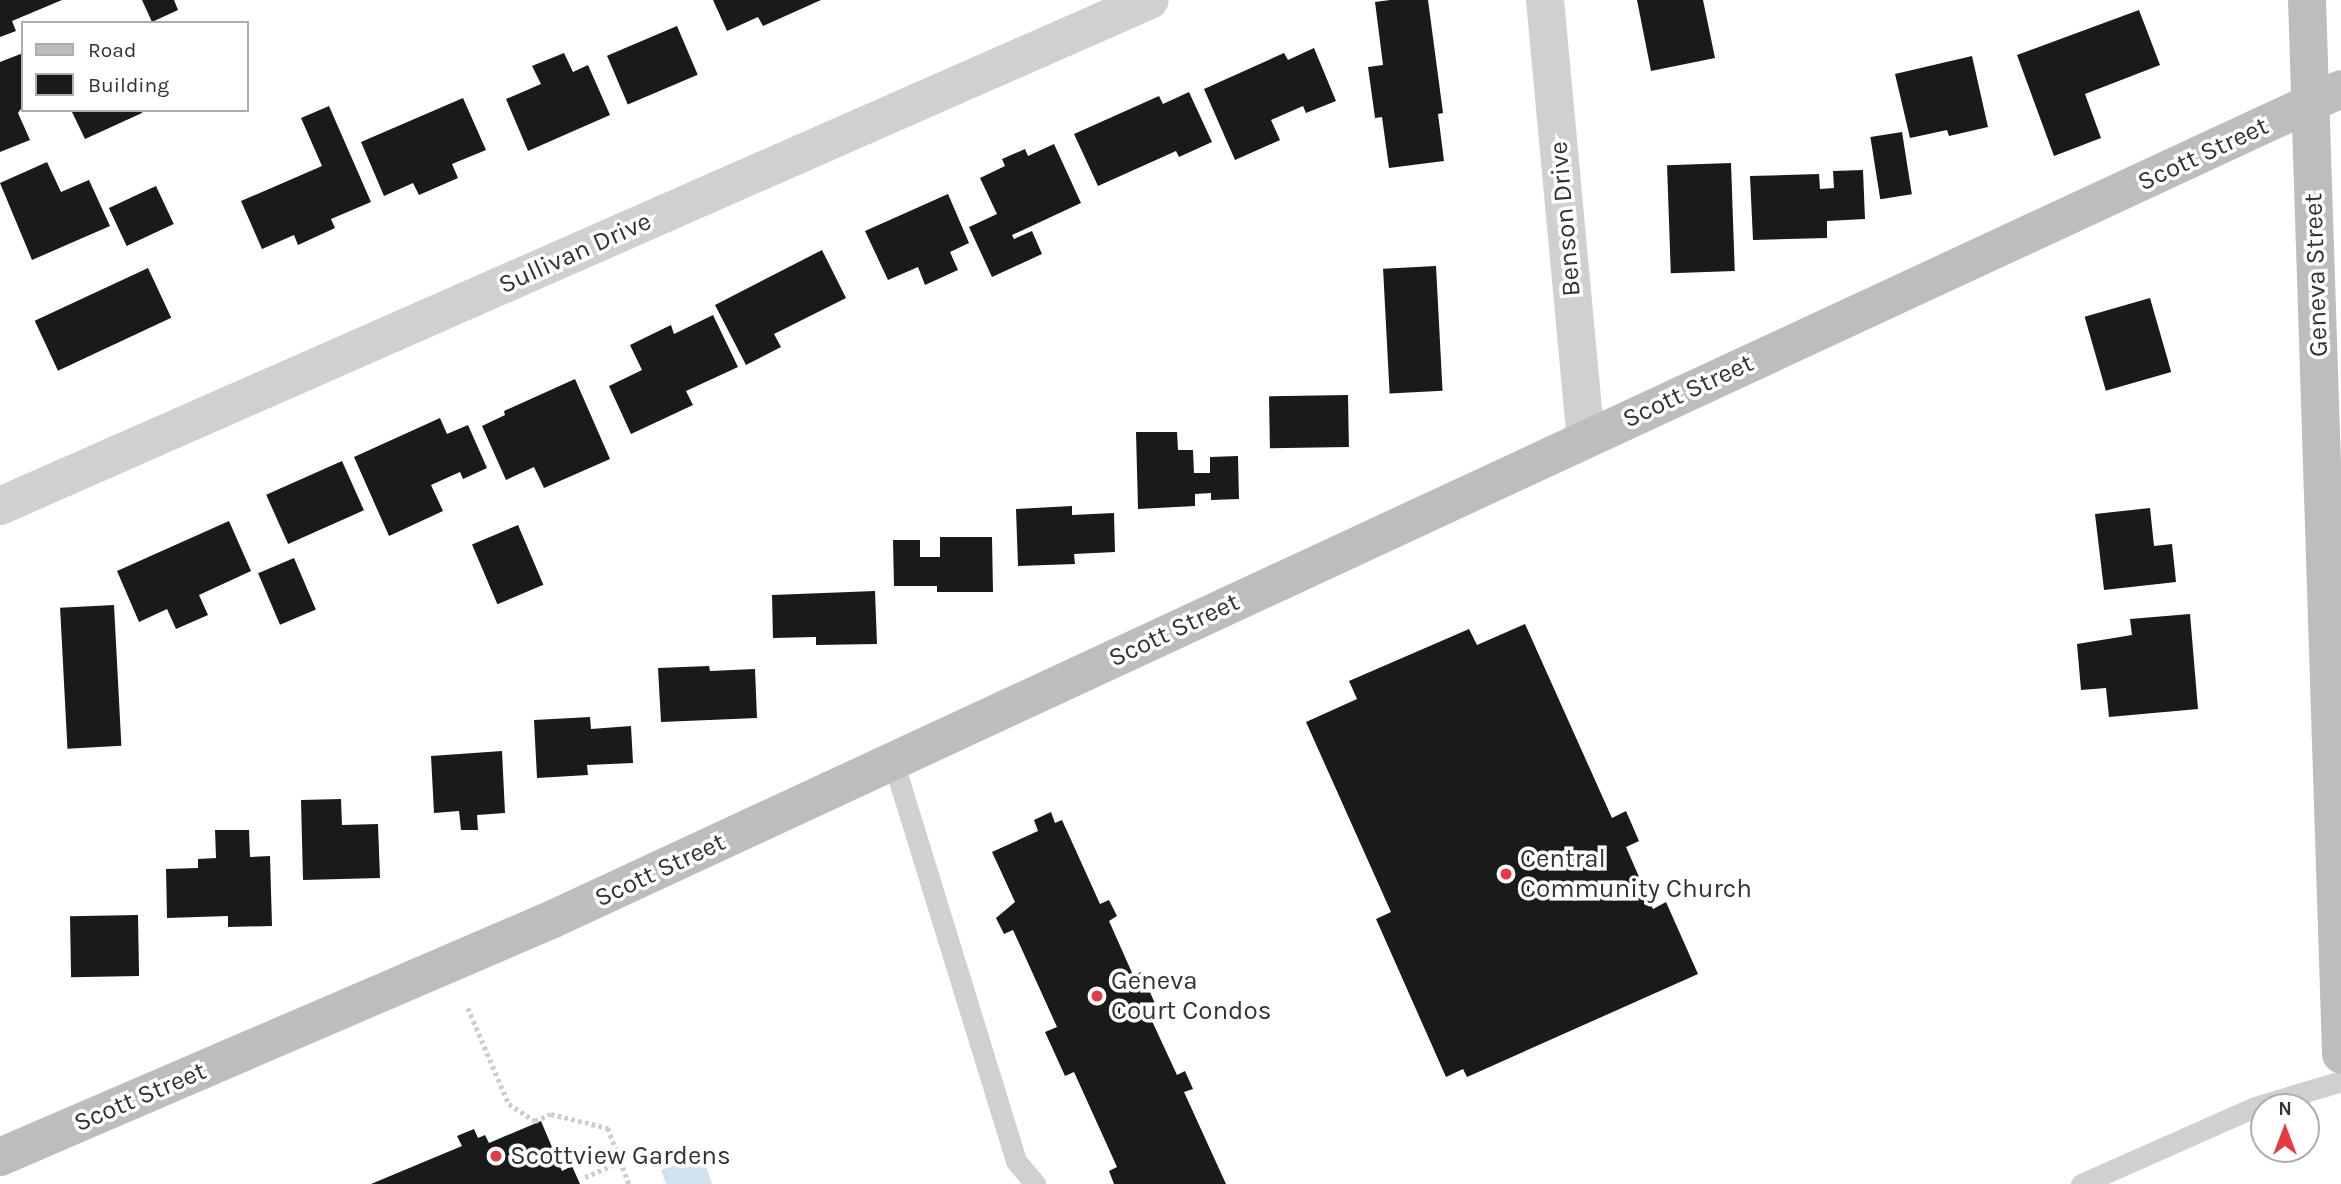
<!DOCTYPE html>
<html>
<head>
<meta charset="utf-8">
<style>
  body { margin:0 }
  #map { position:relative; width:2341px; height:1184px; overflow:hidden; background:#fff; font-family:Karla,sans-serif }
  div>[style] { position:absolute }
  .water>* { inset:0; background:#cfe2ee }
  .building>* { inset:0; background:#1a1a1a; transform-origin:0 0 }
  .path>* { height:4.5px; margin-top:-2.25px; transform-origin:0; background:repeating-linear-gradient(90deg,#cdcdcd 0 3.5px,transparent 0 7px) }
  .lane>* { height:21px; margin:-10.5px; padding:0 10.5px; transform-origin:10.5px; border-radius:10.5px; background:#d0d0d0 }
  .street>* { height:38px; margin:-19px; padding:0 19px; transform-origin:19px; border-radius:19px; background:#d0d0d0 }
  .secondary>* { height:38px; margin:-19px; padding:0 19px; transform-origin:19px; border-radius:19px; background:#bdbdbd }
  .dots>* { width:19px; height:19px; translate:-50% -50%; box-sizing:border-box; border:4px solid #fff; border-radius:50% }
  span { translate:-50% -50%; white-space:nowrap; text-align:center; line-height:1.15; -webkit-text-stroke:7px #fff; paint-order:stroke }
  .street-label { font-size:26px; color:#333 }
  .poi-label { font-size:26px; color:#333 }
  .left { translate:0 -50%; text-align:left }
  .legend { position:absolute; left:21px; top:21px; width:228px; height:91px; box-sizing:border-box; background:#fff; border:2px solid #adadad; margin:0; padding:9px 12px; list-style:none; font-size:21px; color:#333 }
  .legend li { display:flex; align-items:center; gap:14px; height:35px }
  .legend b { width:35px; border:2px solid #adadad }
  .north { position:absolute; left:2250px; top:1093px; width:70px; height:70px; box-sizing:border-box; background:#fff; border:2px solid #adadad; border-radius:50%; rotate:0deg; font-size:19px; font-weight:700; line-height:28px; text-align:center; color:#333 }
  .north::after { content:''; display:block; margin:auto; width:24px; height:32px; background:#e63946; clip-path:polygon(50% 0,100% 100%,50% 72%,0 100%) }
</style>
</head>
<body>
<div id="map">
  <div class="water">
    <div style="clip-path:polygon(703px 1156px,712px 1184px,666px 1184px,661px 1170px)"></div>
  </div>
  <div class="building">
    <div style="clip-path:polygon(0 0,62px 0,12px 21px,16px 31px,0 37px)"></div>
    <div style="clip-path:polygon(142px 0,174px 0,178px 10px,152px 22px)"></div>
    <div style="clip-path:polygon(713px 0,821px 0,763px 26px,758px 17px,727px 31px)"></div>
    <div style="clip-path:polygon(1390px 0,1428px 0,1443px 113px,1438px 114px,1444px 161px,1389px 168px,1382px 117px,1375px 118px,1368px 67px,1383px 65px,1375px 2px)"></div>
    <div style="clip-path:polygon(1637px 0,1703px 0,1715px 58px,1651px 71px)"></div>
    <div style="clip-path:polygon(2139px 10px,2160px 65px,2085px 94px,2101px 138px,2054px 156px,2017px 55px)"></div>
    <div style="left:677px;top:26px;width:53px;height:76px;rotate:67deg"></div>
    <div style="clip-path:polygon(1314px 48px,1336px 101px,1306px 113px,1303px 106px,1271px 120px,1280px 140px,1235px 160px,1204px 89px,1284px 53px,1288px 60px)"></div>
    <div style="clip-path:polygon(23px 53px,23px 106px,18px 113px,30px 140px,0 152px,0 62px)"></div>
    <div style="clip-path:polygon(564px 53px,573px 72px,588px 65px,610px 115px,528px 151px,506px 99px,541px 84px,532px 66px)"></div>
    <div style="clip-path:polygon(1972px 56px,1988px 127px,1949px 136px,1947px 130px,1910px 138px,1895px 74px)"></div>
    <div style="clip-path:polygon(1189px 92px,1212px 142px,1179px 157px,1176px 151px,1098px 186px,1074px 134px,1159px 96px,1163px 104px)"></div>
    <div style="clip-path:polygon(463px 98px,486px 150px,452px 164px,458px 178px,419px 195px,413px 183px,384px 196px,361px 142px)"></div>
    <div style="clip-path:polygon(329px 106px,371px 202px,331px 219px,335px 228px,298px 245px,294px 235px,262px 249px,241px 201px,322px 166px,301px 118px)"></div>
    <div style="clip-path:polygon(71px 110px,141px 110px,142px 113px,85px 139px)"></div>
    <div style="left:1902px;top:132px;width:63px;height:32px;rotate:81deg"></div>
    <div style="clip-path:polygon(1054px 144px,1081px 203px,1012px 235px,1014px 239px,1032px 231px,1042px 254px,992px 277px,969px 227px,997px 214px,980px 178px,1005px 166px,1002px 159px,1025px 149px,1028px 156px)"></div>
    <div style="clip-path:polygon(47px 162px,61px 192px,89px 180px,110px 226px,32px 260px,0 183px)"></div>
    <div style="left:1731px;top:163px;width:108px;height:64px;rotate:88deg"></div>
    <div style="clip-path:polygon(1863px 170px,1865px 219px,1827px 221px,1827px 238px,1753px 240px,1750px 176px,1819px 174px,1820px 189px,1834px 188px,1833px 171px)"></div>
    <div style="left:156px;top:186px;width:42px;height:52px;rotate:65deg"></div>
    <div style="clip-path:polygon(948px 194px,969px 243px,950px 252px,958px 270px,925px 285px,918px 267px,888px 280px,865px 231px)"></div>
    <div style="clip-path:polygon(822px 250px,846px 298px,774px 334px,781px 347px,746px 365px,715px 305px)"></div>
    <div style="left:1436px;top:266px;width:125px;height:53px;rotate:87deg"></div>
    <div style="left:148px;top:268px;width:55px;height:125px;rotate:65deg"></div>
    <div style="left:2150px;top:298px;width:77px;height:68px;rotate:74deg"></div>
    <div style="clip-path:polygon(713px 315px,738px 367px,686px 391px,693px 405px,631px 434px,609px 386px,642px 370px,630px 345px,671px 325px,674px 334px)"></div>
    <div style="clip-path:polygon(575px 379px,610px 459px,544px 488px,534px 467px,506px 480px,482px 426px,505px 415px,504px 411px)"></div>
    <div style="left:1348px;top:395px;width:52px;height:79px;rotate:89deg"></div>
    <div style="clip-path:polygon(440px 418px,447px 434px,468px 425px,487px 468px,463px 479px,460px 472px,431px 485px,443px 511px,389px 536px,354px 457px)"></div>
    <div style="clip-path:polygon(1136px 432px,1177px 432px,1178px 450px,1193px 450px,1194px 473px,1210px 473px,1210px 457px,1238px 456px,1239px 499px,1211px 500px,1211px 493px,1195px 494px,1195px 506px,1138px 509px)"></div>
    <div style="left:342px;top:461px;width:54px;height:83px;rotate:66deg"></div>
    <div style="clip-path:polygon(1072px 506px,1072px 515px,1114px 513px,1115px 552px,1074px 554px,1075px 564px,1018px 566px,1016px 509px)"></div>
    <div style="clip-path:polygon(2150px 508px,2154px 546px,2172px 544px,2176px 582px,2104px 590px,2095px 514px)"></div>
    <div style="clip-path:polygon(229px 521px,251px 571px,199px 595px,208px 615px,176px 629px,167px 609px,139px 622px,117px 571px)"></div>
    <div style="left:518px;top:525px;width:65px;height:50px;rotate:67deg"></div>
    <div style="clip-path:polygon(940px 537px,992px 537px,993px 592px,937px 592px,937px 586px,894px 586px,893px 540px,920px 540px,920px 557px,940px 557px)"></div>
    <div style="left:294px;top:558px;width:56px;height:39px;rotate:67deg"></div>
    <div style="clip-path:polygon(875px 591px,877px 644px,816px 645px,816px 637px,773px 638px,772px 595px)"></div>
    <div style="left:114px;top:605px;width:141px;height:54px;rotate:87deg"></div>
    <div style="clip-path:polygon(2190px 614px,2198px 709px,2109px 717px,2106px 688px,2081px 690px,2077px 644px,2132px 635px,2130px 619px)"></div>
    <div style="clip-path:polygon(1525px 624px,1612px 818px,1626px 811px,1639px 841px,1626px 847px,1653px 909px,1666px 902px,1698px 974px,1467px 1077px,1463px 1069px,1446px 1077px,1376px 919px,1391px 912px,1306px 722px,1357px 699px,1349px 681px,1469px 629px,1477px 645px)"></div>
    <div style="clip-path:polygon(709px 666px,710px 671px,755px 669px,757px 718px,661px 722px,658px 668px)"></div>
    <div style="clip-path:polygon(590px 717px,591px 729px,631px 726px,633px 763px,587px 765px,588px 775px,537px 778px,534px 720px)"></div>
    <div style="clip-path:polygon(502px 751px,505px 813px,477px 815px,478px 830px,461px 830px,459px 811px,434px 813px,431px 756px)"></div>
    <div style="clip-path:polygon(341px 799px,342px 825px,378px 824px,380px 878px,303px 880px,301px 800px)"></div>
    <div style="clip-path:polygon(1051px 812px,1055px 823px,1062px 820px,1100px 904px,1109px 900px,1117px 916px,1109px 921px,1133px 975px,1141px 972px,1161px 1017px,1152px 1021px,1177px 1075px,1185px 1071px,1193px 1089px,1184px 1092px,1226px 1184px,1114px 1184px,1109px 1171px,1117px 1167px,1074px 1072px,1065px 1076px,1045px 1032px,1057px 1027px,1013px 930px,1004px 934px,996px 918px,1015px 902px,992px 852px,1038px 831px,1034px 820px)"></div>
    <div style="clip-path:polygon(215px 830px,249px 830px,250px 857px,270px 856px,272px 926px,228px 927px,228px 916px,167px 918px,166px 869px,198px 868px,198px 859px,216px 858px)"></div>
    <div style="left:138px;top:915px;width:61px;height:68px;rotate:89deg"></div>
    <div style="clip-path:polygon(541px 1121px,562px 1171px,572px 1166px,580px 1184px,371px 1184px,462px 1146px,457px 1136px,474px 1129px,478px 1138px,485px 1135px,489px 1143px)"></div>
  </div>
  <div class="path">
    <div style="left:468px;top:1008px;width:104px;rotate:66.9deg"></div>
    <div style="left:509px;top:1104px;width:31px;rotate:33deg"></div>
    <div style="left:535px;top:1121px;width:17px;rotate:-24deg"></div>
    <div style="left:551px;top:1114px;width:59px;rotate:13.8deg"></div>
    <div style="left:608px;top:1128px;width:60px;rotate:69.4deg"></div>
    <div style="left:585px;top:1177px;width:39px;rotate:-23deg"></div>
  </div>
  <div class="lane">
    <div style="left:893px;top:761px;width:418px;rotate:72.9deg"></div>
    <div style="left:1016px;top:1161px;width:30px;rotate:50deg"></div>
    <div style="left:2081px;top:1184px;width:190px;rotate:-23.9deg"></div>
    <div style="left:2255px;top:1107px;width:90px;rotate:-16.8deg"></div>
  </div>
  <div class="street">
    <div style="left:1545px;top:0;width:440px;rotate:84.7deg"></div>
    <div style="left:0;top:506px;width:1256px;rotate:-23.75deg"></div>
  </div>
  <div class="secondary">
    <div style="left:2307px;top:0;width:1055px;rotate:88.15deg"></div>
    <div style="left:0;top:1157px;width:602px;rotate:-23.29deg"></div>
    <div style="left:553px;top:919px;width:1971px;rotate:-24.9deg"></div>
  </div>
  <div class="dots">
    <div style="left:1506px;top:874px;background:#e63946"></div>
    <div style="left:1097px;top:996px;background:#e63946"></div>
    <div style="left:496px;top:1156px;background:#e63946"></div>
  </div>
  <div class="street-label">
    <span style="left:2203px;top:154px;rotate:-25deg">Scott Street</span>
    <span style="left:1565px;top:219px;rotate:-95deg">Benson Drive</span>
    <span style="left:575px;top:253px;rotate:-24deg">Sullivan Drive</span>
    <span style="left:2316px;top:275px;rotate:-92deg">Geneva Street</span>
    <span style="left:1688px;top:391px;rotate:-25deg">Scott Street</span>
    <span style="left:1174px;top:630px;rotate:-25deg">Scott Street</span>
    <span style="left:660px;top:870px;rotate:-25deg">Scott Street</span>
    <span style="left:140px;top:1097px;rotate:-23deg">Scott Street</span>
  </div>
  <div class="poi-label">
    <span class="left" style="left:1520px;top:874px">Central<br>Community Church</span>
    <span class="left" style="left:1111px;top:996px">Geneva<br>Court Condos</span>
    <span class="left" style="left:510px;top:1156px">Scottview Gardens</span>
  </div>
  <ul class="legend">
  <li><b style="height:9px;background:#bdbdbd"></b>Road</li>
  <li><b style="height:19px;background:#1a1a1a"></b>Building</li>
  </ul>
  <div class="north">N</div>
</div>
</body>
</html>
